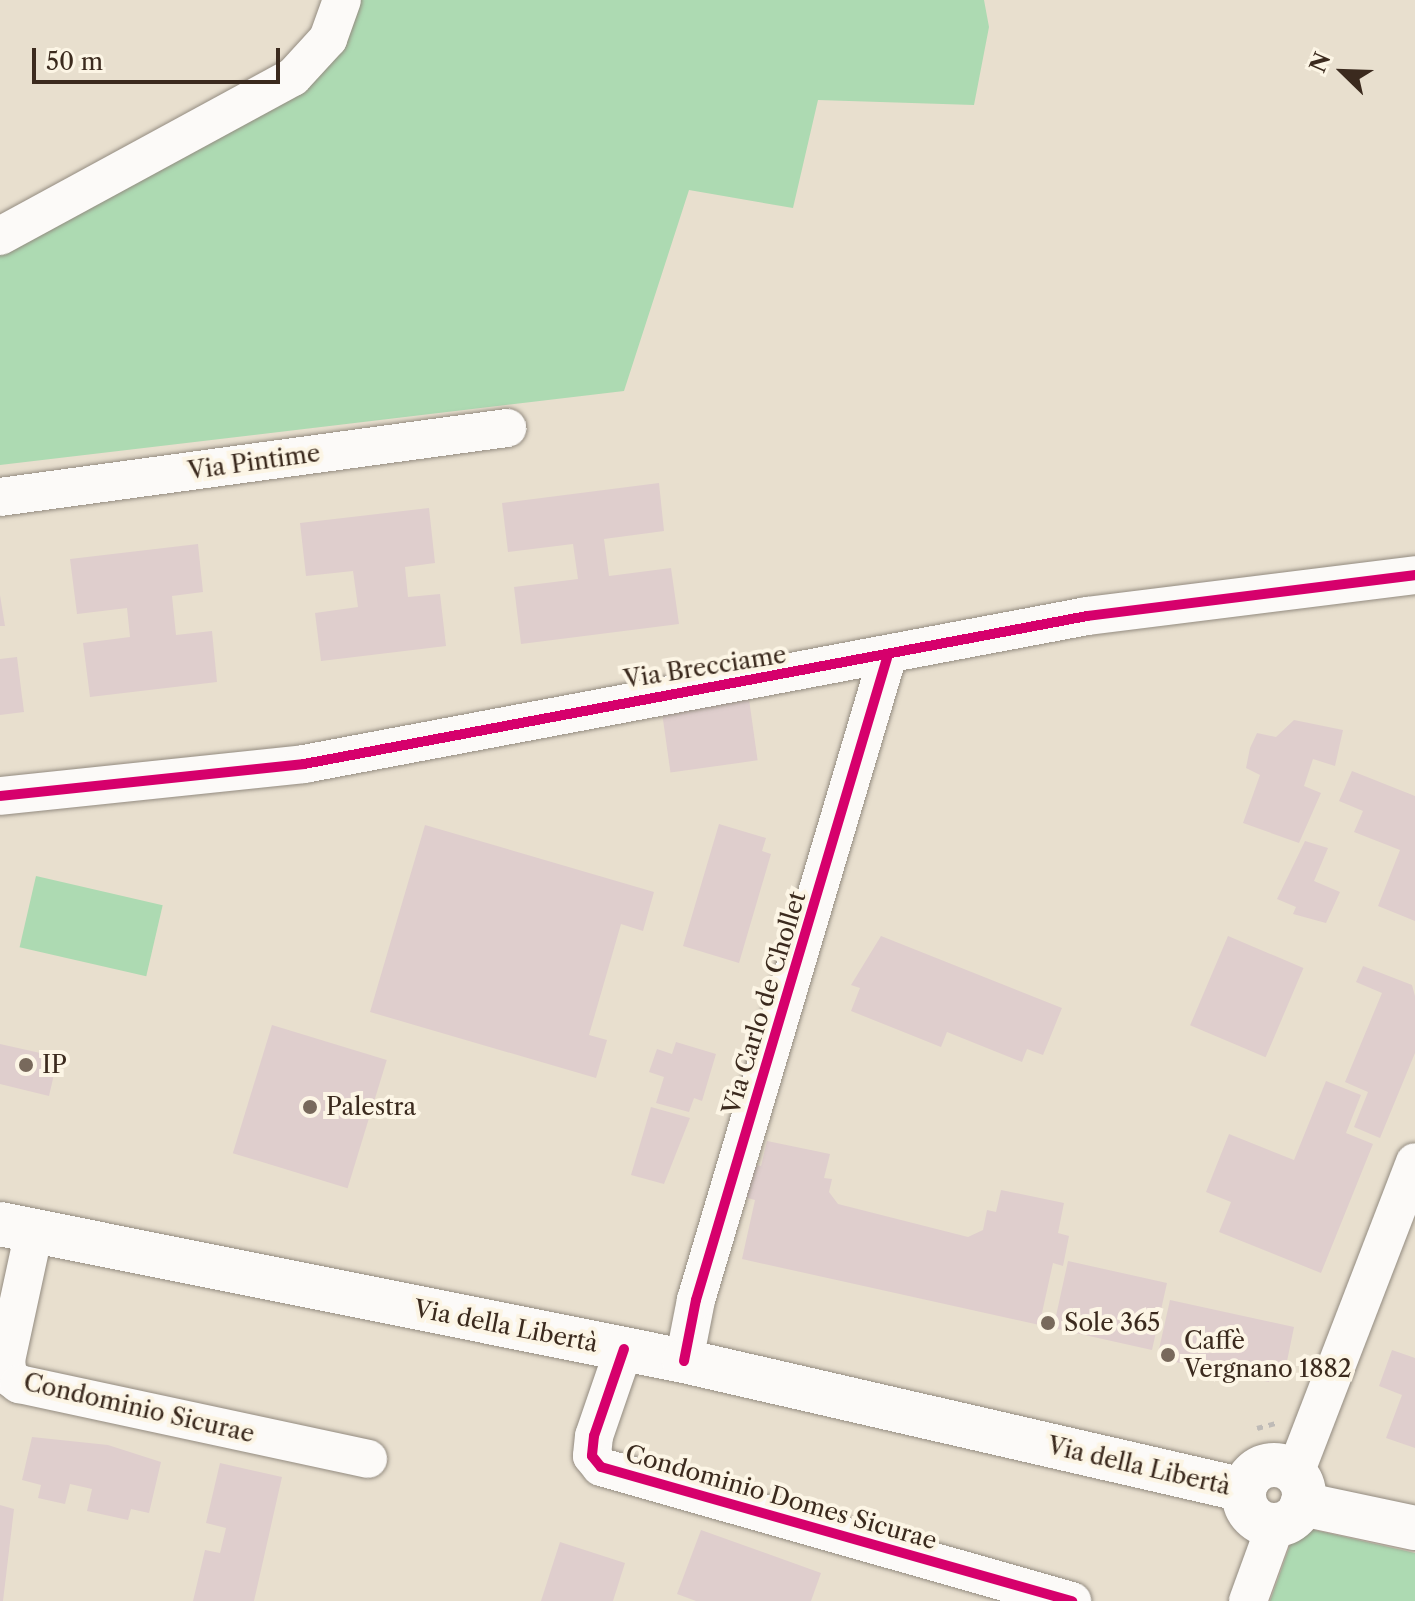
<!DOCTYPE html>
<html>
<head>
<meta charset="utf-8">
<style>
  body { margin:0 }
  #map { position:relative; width:1415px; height:1601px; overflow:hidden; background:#e8dfce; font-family:"Libre Caslon Text",serif }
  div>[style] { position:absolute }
  .green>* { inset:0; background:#addab2; transform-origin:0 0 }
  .building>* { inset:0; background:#dfcecd; transform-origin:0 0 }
  .path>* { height:5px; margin-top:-2.5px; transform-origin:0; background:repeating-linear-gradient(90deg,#bfbbb7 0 6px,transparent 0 12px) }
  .roads { filter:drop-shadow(0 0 2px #938b80) drop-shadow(0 0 2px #938b80) }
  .street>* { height:38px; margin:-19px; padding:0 19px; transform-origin:19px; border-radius:19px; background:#fcfaf8 }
  .secondary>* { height:44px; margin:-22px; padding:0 22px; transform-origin:22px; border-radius:22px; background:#fcfaf8 }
  .secondary>.ring { margin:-22px; padding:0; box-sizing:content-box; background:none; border:44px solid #fcfaf8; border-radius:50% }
  .cycleway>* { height:10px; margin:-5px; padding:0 5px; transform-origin:5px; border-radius:5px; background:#d6006c }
  .dots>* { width:22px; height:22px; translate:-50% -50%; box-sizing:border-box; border:4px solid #fcf5e5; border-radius:50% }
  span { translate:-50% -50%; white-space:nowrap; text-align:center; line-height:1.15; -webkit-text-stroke:8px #fcf5e5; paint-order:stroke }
  .street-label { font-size:24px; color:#3b2a1e }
  .poi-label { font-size:24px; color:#3b2a1e }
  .left { translate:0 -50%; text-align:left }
  .north { position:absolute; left:1303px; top:32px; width:80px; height:80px; -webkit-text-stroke:6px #fcf5e5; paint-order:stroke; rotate:293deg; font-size:22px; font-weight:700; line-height:32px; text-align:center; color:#3b2a1e }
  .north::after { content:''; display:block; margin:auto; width:28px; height:36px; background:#3b2a1e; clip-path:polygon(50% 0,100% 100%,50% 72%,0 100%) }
  .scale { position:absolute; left:32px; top:48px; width:248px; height:36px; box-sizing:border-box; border:4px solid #3b2a1e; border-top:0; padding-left:10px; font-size:24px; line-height:28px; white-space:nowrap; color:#3b2a1e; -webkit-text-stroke:6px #fcf5e5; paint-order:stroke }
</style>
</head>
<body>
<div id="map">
  <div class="green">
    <div style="clip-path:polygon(354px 0,984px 0,989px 27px,974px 105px,818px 100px,793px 208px,689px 190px,624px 391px,0 465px,0 250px,165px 166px)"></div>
    <div style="left:36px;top:876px;width:130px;height:73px;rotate:13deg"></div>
    <div style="clip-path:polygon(1297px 1526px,1415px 1553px,1415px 1601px,1270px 1601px)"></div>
  </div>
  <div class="building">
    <div style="clip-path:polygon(659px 483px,664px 531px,604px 539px,609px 576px,671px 568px,679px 624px,521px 644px,514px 587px,578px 579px,573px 544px,508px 552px,502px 503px)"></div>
    <div style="clip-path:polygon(429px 508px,435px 563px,405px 567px,408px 597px,440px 594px,446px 646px,321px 661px,315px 613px,358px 607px,353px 571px,306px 576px,300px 523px)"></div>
    <div style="clip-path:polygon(198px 544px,203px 592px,172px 596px,176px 635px,212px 631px,217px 682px,90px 697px,83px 643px,130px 637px,127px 608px,77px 614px,70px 559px)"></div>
    <div style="clip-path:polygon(0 595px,5px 626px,0 626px)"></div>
    <div style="clip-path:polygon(17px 657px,24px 712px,0 715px,0 659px)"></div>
    <div style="left:748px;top:692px;width:69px;height:88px;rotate:82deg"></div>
    <div style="clip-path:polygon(1294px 720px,1343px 730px,1335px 766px,1313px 759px,1304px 786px,1321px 793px,1299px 843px,1243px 823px,1260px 775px,1246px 768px,1250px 748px,1257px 733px,1276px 737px)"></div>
    <div style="clip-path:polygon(1352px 771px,1415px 796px,1415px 921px,1378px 906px,1400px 850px,1354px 832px,1363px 811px,1339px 801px)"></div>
    <div style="clip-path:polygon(719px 824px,766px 838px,762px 851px,771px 854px,739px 963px,683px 946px)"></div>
    <div style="clip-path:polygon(425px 825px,654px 892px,643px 931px,621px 924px,589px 1035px,607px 1040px,596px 1078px,370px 1012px)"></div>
    <div style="clip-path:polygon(1305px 841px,1328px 848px,1314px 881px,1340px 892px,1326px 923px,1293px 914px,1296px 907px,1277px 899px)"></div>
    <div style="clip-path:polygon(881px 936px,1062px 1008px,1043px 1055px,1027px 1049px,1022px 1062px,947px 1032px,941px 1047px,851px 1011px,860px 988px,851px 985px)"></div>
    <div style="left:1228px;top:936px;width:82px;height:97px;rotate:23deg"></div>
    <div style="clip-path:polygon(1363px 966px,1412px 985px,1415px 996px,1415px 1053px,1380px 1138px,1354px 1127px,1368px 1092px,1345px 1082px,1382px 993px,1356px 982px)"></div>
    <div style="left:272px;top:1025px;width:120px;height:134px;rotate:17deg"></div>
    <div style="clip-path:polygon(676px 1042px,716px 1054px,702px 1101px,694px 1098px,689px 1112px,656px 1103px,664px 1077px,649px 1072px,657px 1049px,672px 1054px)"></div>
    <div style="clip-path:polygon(0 1044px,58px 1057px,49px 1096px,0 1084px)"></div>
    <div style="clip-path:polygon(1326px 1081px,1361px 1095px,1346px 1133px,1373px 1144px,1321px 1273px,1219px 1232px,1231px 1202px,1206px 1192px,1229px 1134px,1294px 1160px)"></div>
    <div style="clip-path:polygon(651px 1107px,690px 1118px,664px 1184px,631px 1175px)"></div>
    <div style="clip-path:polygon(767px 1141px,830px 1154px,824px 1178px,832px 1179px,829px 1192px,838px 1204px,968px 1237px,983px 1230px,987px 1210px,996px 1212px,1001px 1190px,1064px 1203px,1058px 1233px,1069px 1236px,1063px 1266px,1053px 1263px,1042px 1313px,1056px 1316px,1068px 1261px,1167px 1283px,1152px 1350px,742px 1259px,755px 1200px,744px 1197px,752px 1164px,761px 1166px)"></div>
    <div style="clip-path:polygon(1170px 1300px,1294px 1327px,1285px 1371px,1272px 1368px,1269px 1382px,1157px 1358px)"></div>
    <div style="clip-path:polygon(1392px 1350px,1415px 1358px,1415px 1448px,1386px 1438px,1402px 1395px,1379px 1386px)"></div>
    <div style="clip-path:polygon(32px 1437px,108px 1445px,161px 1462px,149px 1513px,131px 1509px,128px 1520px,87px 1511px,92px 1489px,70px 1484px,65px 1504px,38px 1498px,41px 1485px,22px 1480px)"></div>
    <div style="clip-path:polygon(220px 1463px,282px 1477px,254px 1601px,193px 1601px,205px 1550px,220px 1553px,226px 1528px,206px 1523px)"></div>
    <div style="clip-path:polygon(0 1505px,14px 1509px,3px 1601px,0 1601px)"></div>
    <div style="clip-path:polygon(701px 1530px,821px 1573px,811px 1601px,696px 1601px,677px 1594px)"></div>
    <div style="clip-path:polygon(560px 1542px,625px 1563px,613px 1601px,541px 1601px)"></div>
  </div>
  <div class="path">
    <div style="left:1257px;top:1428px;width:20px;rotate:-15deg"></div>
  </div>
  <div class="roads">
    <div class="street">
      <div style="left:0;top:236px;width:333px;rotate:-28.5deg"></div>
      <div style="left:293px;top:77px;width:52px;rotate:-47.4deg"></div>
      <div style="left:328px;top:39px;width:41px;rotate:-70.3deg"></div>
      <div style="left:0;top:497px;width:512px;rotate:-7.75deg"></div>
      <div style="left:0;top:796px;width:306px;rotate:-6deg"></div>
      <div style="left:304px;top:764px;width:797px;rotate:-10.7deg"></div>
      <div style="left:1087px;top:616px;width:331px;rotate:-7.1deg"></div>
      <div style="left:34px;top:1231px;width:132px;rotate:102.2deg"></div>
      <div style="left:6px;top:1360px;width:16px;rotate:83deg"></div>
      <div style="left:8px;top:1376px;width:14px;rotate:36deg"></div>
      <div style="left:19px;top:1384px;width:357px;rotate:12.1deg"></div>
      <div style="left:624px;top:1349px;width:92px;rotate:109deg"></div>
      <div style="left:594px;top:1436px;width:20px;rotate:96deg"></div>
      <div style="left:592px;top:1456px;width:14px;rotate:51deg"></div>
      <div style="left:601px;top:1467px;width:490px;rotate:15.9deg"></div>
      <div style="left:684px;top:1361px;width:62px;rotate:-78.9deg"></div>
      <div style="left:696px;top:1300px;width:670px;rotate:-73.43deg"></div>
      <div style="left:1295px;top:1473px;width:333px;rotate:-68.9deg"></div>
      <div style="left:1248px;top:1601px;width:82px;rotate:-70deg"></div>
    </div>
    <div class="secondary">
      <div style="left:0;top:1224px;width:698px;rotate:11.33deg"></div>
      <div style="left:684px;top:1361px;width:575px;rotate:12.97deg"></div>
      <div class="ring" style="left:1244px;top:1465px;width:16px;height:16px"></div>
      <div style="left:1302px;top:1504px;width:116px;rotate:12deg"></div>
    </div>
  </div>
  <div class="cycleway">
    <div style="left:0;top:796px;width:306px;rotate:-6deg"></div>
    <div style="left:304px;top:764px;width:797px;rotate:-10.7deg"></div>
    <div style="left:1087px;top:616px;width:331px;rotate:-7.1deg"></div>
    <div style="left:624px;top:1349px;width:92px;rotate:109deg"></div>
    <div style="left:594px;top:1436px;width:20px;rotate:96deg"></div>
    <div style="left:592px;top:1456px;width:14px;rotate:51deg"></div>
    <div style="left:601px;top:1467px;width:490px;rotate:15.9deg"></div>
    <div style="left:684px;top:1361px;width:62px;rotate:-78.9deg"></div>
    <div style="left:696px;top:1300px;width:670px;rotate:-73.43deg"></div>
  </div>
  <div class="dots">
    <div style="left:26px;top:1065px;background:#78695c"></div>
    <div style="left:310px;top:1107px;background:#78695c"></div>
    <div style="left:1048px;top:1323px;background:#78695c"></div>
    <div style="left:1168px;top:1355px;background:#78695c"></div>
  </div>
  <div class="street-label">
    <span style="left:254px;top:462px;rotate:-8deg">Via Pintime</span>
    <span style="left:705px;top:667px;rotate:-9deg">Via Brecciame</span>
    <span style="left:764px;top:1003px;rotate:-73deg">Via Carlo de Chollet</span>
    <span style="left:506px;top:1326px;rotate:11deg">Via della Libertà</span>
    <span style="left:139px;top:1408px;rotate:13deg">Condominio Sicurae</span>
    <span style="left:1139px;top:1466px;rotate:13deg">Via della Libertà</span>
    <span style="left:781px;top:1497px;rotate:16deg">Condominio Domes Sicurae</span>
  </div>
  <div class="poi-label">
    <span class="left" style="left:42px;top:1065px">IP</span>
    <span class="left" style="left:326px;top:1107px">Palestra</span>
    <span class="left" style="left:1064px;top:1323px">Sole 365</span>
    <span class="left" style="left:1184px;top:1355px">Caffè<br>Vergnano 1882</span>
  </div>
  <div class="north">N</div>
  <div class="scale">50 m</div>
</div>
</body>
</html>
